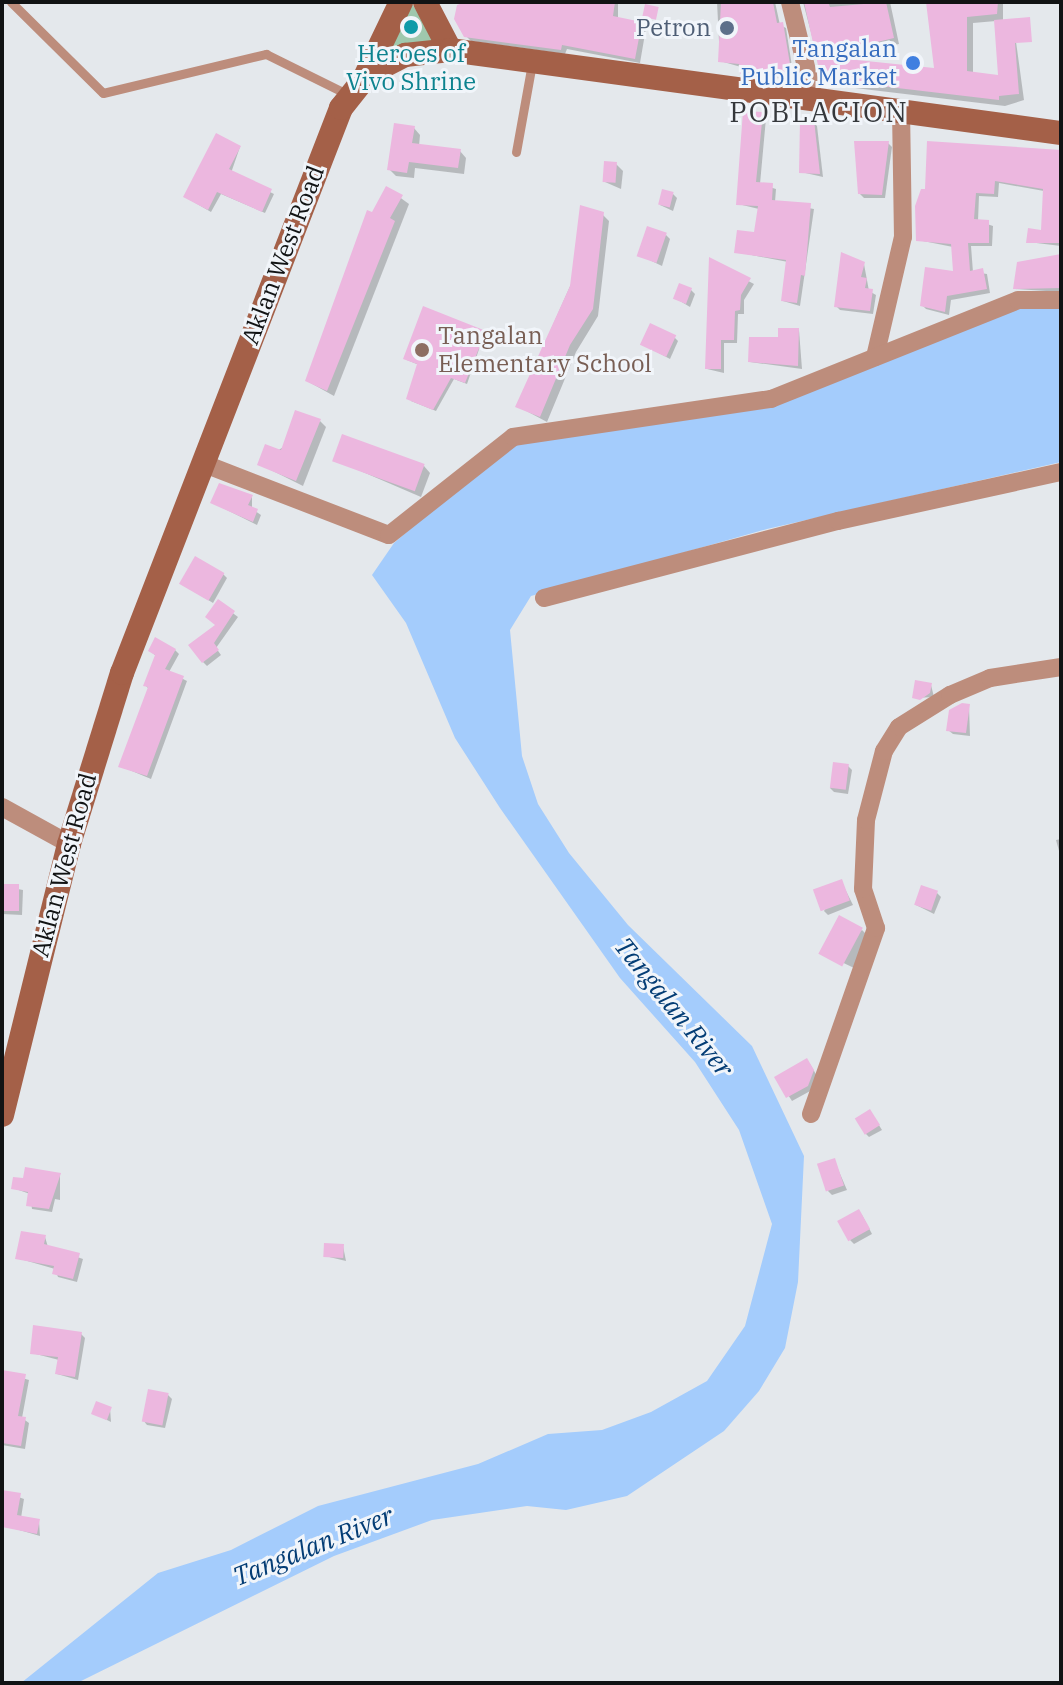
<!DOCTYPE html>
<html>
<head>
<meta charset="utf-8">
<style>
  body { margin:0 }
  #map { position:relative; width:1063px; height:1685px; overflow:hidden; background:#e4e8ec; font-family:"IBM Plex Serif",serif }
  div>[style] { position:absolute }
  .green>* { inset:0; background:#9fc8ad }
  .water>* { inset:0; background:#a4ccfc }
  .shadow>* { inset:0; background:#0003 }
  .building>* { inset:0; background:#ecb7df; transform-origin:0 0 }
  .lane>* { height:9px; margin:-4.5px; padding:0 4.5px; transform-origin:4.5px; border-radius:4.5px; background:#bd8d7c }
  .street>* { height:18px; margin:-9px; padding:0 9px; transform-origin:9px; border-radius:9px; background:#bd8d7c }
  .secondary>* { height:24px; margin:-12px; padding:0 12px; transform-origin:12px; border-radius:12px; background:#a46048 }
  .dots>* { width:22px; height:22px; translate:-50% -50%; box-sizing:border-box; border:4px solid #f1f5fa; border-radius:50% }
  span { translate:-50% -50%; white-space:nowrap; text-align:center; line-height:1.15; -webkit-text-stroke:6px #f1f5fa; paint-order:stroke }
  .service-label { font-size:24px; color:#4e5e75 }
  .right { translate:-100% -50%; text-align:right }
  .shop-label { font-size:24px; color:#366cbe }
  .culture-label { font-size:24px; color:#0d838f }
  .street-label { font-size:24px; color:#111314 }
  .education-label { font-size:24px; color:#785e54 }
  .left { translate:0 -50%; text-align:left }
  .water-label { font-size:26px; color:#043d75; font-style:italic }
  .quarter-label { font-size:28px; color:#35383c; letter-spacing:2px }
  .frame { position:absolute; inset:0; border:4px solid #111314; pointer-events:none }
</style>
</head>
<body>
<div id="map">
  <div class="green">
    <div style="clip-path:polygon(411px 2px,437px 44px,385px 54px)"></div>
  </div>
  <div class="water">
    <div style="clip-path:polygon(1016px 308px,1061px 308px,1061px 462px,767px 529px,531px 596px,510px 630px,522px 756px,538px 804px,569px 853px,628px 925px,752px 1046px,804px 1156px,798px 1282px,785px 1348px,759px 1391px,724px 1431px,627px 1496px,566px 1510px,527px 1506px,432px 1520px,334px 1556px,77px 1683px,21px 1683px,158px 1573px,231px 1550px,318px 1506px,478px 1464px,548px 1434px,602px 1430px,651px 1412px,707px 1381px,745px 1326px,772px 1224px,739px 1130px,695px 1062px,620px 978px,500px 808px,455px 738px,406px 623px,372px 575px,394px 543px,489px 460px,520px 442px,772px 407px)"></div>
  </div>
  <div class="shadow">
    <div style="clip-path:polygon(471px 2px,618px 2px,618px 19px,646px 28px,640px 63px,567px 49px,565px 54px,471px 41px,466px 36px)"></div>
    <div style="clip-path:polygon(717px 2px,775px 2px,780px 25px,786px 28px,794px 79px,745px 77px,741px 67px,720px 61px)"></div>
    <div style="clip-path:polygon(evenodd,803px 2px,890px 2px,899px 44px,833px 58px,936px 70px,927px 2px,1003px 2px,1003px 21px,1014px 27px,1024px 100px,1005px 106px,830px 85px,823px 78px,803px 2px,996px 21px,1001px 77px,973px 74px,973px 23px,996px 21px)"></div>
    <div style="clip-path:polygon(762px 114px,766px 118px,760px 184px,776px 189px,775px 202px,814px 209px,800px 306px,783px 301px,788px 262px,736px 252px,756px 235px,759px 209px,738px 204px)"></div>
    <div style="clip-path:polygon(813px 122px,817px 126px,823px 177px,801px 172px)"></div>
    <div style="clip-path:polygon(414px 128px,420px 135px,419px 146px,460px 151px,466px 158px,464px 174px,415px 168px,414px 178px,396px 176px,389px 169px)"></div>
    <div style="clip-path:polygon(888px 143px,892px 147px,885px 198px,864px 198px,860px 194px)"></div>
    <div style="clip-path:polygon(240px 147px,231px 173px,274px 194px,265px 213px,221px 194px,211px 212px,185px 197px)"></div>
    <div style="clip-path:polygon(1061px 152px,1061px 246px,1028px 242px,1043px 232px,1044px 191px,999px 183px,998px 197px,979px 196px,978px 221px,993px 226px,992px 246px,971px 246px,973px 272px,987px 274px,990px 293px,951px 300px,949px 315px,926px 309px,922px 305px,955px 273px,953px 247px,918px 240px,917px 207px)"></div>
    <div style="clip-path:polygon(616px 164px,623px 171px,621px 189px,605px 182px)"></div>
    <div style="clip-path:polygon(387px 188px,409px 204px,334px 396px,307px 381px)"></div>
    <div style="clip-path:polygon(673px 194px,677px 198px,673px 211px,660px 205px)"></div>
    <div style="clip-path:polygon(602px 214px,609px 221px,598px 316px,576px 352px,547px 422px,517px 406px)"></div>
    <div style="clip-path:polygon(666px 235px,670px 239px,662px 266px,639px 255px)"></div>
    <div style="clip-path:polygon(1061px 256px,1061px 292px,1015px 289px)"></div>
    <div style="clip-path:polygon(710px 261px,754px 284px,744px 300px,744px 314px,738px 314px,737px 343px,724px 343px,724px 373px,707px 369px)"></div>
    <div style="clip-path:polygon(864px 264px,869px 291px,876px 295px,873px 314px,840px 310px,836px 306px)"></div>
    <div style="clip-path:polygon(691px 290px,695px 294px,690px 307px,675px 298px)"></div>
    <div style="clip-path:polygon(799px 330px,802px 369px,750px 362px,780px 339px)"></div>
    <div style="clip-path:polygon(485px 332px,467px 384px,454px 379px,436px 411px,411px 401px,419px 365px,407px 360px)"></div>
    <div style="clip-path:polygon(674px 337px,678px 341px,670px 359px,642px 344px)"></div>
    <div style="clip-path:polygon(320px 421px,326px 427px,303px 486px,259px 464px)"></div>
    <div style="clip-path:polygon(335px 460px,424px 466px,430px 473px,421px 497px)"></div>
    <div style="clip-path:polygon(252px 497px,252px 509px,261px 515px,257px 525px,213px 503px)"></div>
    <div style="clip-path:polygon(223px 574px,227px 578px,213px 603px,182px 584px)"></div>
    <div style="clip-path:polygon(218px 602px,238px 617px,216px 648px,221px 655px,207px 666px,203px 662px,218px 625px)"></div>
    <div style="clip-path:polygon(175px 650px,179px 654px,169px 672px,187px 681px,151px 779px,120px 766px,149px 689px,145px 685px,156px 656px,150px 651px)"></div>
    <div style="clip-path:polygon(931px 685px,934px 697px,914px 698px)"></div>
    <div style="clip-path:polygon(969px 706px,970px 736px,953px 734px,948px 730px)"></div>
    <div style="clip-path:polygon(848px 766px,852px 770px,848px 794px,834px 792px,830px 788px)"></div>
    <div style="clip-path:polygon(1061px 839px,1061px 858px,1056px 840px)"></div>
    <div style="clip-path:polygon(841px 881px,853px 905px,828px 915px,824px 911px)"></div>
    <div style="clip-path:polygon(2px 886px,23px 890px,22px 915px,2px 914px)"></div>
    <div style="clip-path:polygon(937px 893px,941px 897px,934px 914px,916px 905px)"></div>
    <div style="clip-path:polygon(862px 930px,866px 934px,854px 968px,827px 955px)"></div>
    <div style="clip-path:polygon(810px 1064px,817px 1076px,812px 1090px,792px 1101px,777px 1078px)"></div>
    <div style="clip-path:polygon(870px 1111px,882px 1130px,869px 1137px,865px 1133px)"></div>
    <div style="clip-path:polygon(834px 1160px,847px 1190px,832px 1195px,828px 1191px)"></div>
    <div style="clip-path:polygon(60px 1175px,60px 1200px,55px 1199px,52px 1212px,32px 1209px,30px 1194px,13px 1188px)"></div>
    <div style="clip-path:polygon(862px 1215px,872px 1234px,854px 1244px,850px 1240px)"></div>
    <div style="clip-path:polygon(45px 1237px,48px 1247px,83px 1259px,77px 1282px,58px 1277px,55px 1269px,17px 1258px)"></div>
    <div style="clip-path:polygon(343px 1246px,346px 1261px,325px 1256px)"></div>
    <div style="clip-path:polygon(81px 1334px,85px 1338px,78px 1380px,57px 1374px,59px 1360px,32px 1353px)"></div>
    <div style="clip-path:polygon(2px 1372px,29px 1380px,22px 1418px,29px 1423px,25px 1449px,2px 1445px)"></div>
    <div style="clip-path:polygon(168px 1395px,172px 1399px,165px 1428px,147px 1425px,143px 1420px)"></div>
    <div style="clip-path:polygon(110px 1408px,111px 1422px,93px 1413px)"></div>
    <div style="clip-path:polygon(2px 1491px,24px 1499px,21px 1518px,39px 1521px,40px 1536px,2px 1525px)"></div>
  </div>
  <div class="building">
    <div style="clip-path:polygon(465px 2px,615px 2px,613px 16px,642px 22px,635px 59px,562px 45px,561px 50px,464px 37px,454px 19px,457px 5px)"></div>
    <div style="clip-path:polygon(721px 2px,773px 2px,777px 23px,783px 22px,792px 76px,740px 74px,739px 64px,718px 62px)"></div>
    <div style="clip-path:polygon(804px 2px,828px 2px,830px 7px,886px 2px,894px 38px,818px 56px,934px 68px,926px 2px,998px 2px,997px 14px,967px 17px,967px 71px,998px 75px,994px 20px,1030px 17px,1032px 42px,1015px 43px,1019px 94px,999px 96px,999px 100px,821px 79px)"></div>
    <div style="left:645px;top:4px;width:14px;height:13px;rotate:12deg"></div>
    <div style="clip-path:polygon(743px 111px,763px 112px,756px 182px,773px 183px,772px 200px,811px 203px,805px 276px,801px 275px,797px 303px,781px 301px,786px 260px,734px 253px,737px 230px,754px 232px,758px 206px,736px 205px)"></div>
    <div style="clip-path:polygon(800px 120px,814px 120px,820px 174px,799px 173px)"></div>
    <div style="clip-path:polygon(394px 123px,415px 126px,412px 143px,461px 149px,458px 168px,409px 162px,407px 173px,387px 170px)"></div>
    <div style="clip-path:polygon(216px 133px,241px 146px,229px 169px,272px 189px,262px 212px,217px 192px,208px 210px,183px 197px)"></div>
    <div style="clip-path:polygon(854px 141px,889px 141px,882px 195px,858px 194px)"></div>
    <div style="clip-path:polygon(927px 141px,1061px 150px,1061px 243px,1026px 243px,1028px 228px,1041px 230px,1043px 189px,995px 181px,994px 194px,976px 193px,974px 219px,989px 220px,989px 243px,968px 243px,970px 271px,983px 268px,987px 289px,947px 296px,945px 312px,920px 306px,925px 267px,953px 271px,951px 244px,916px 241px,915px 206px,921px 189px,925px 189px)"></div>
    <div style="left:604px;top:161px;width:13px;height:21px;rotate:4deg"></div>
    <div style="clip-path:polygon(386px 186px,403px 195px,390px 218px,395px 221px,327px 391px,305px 381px,367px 210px,372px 212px)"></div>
    <div style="left:662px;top:189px;width:12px;height:16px;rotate:14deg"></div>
    <div style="clip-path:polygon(580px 205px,604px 212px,593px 309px,570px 345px,540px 417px,515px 407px,570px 286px)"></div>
    <div style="left:647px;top:226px;width:21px;height:32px;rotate:19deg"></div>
    <div style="clip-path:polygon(841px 252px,865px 262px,861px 277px,867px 278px,865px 288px,873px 289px,870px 311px,834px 307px)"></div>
    <div style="clip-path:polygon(1061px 254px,1061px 288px,1013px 289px,1017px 262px)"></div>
    <div style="clip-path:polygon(709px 257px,751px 278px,741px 295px,740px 310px,735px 311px,734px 340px,721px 340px,721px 369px,705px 369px)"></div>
    <div style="left:679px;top:283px;width:14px;height:17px;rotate:21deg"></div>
    <div style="clip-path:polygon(423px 306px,486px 331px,465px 383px,451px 378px,433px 410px,406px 399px,417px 364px,403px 359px)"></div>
    <div style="left:650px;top:323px;width:29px;height:24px;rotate:25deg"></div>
    <div style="clip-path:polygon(778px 328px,799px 328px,798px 366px,748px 362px,749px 337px,778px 337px)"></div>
    <div style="clip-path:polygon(295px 410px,321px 419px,296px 481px,257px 465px,265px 444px,281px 450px)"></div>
    <div style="left:342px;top:434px;width:88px;height:29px;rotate:20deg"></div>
    <div style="clip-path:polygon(219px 483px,253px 495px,248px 505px,258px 509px,253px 522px,210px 503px)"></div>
    <div style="left:195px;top:556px;width:34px;height:32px;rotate:30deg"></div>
    <div style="clip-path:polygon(218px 599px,235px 611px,214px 643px,219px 650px,202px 663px,188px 645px,215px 625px,205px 617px)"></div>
    <div style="clip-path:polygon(155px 637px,176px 649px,165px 669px,184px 676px,147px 776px,118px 767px,148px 687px,143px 686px,155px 655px,148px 651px)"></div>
    <div style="clip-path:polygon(915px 680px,932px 683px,930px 693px,920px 700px,912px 698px)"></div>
    <div style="clip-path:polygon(962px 703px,970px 704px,966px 733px,946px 731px,949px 710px)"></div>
    <div style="left:833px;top:762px;width:16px;height:26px;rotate:7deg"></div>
    <div style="left:842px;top:879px;width:23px;height:31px;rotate:70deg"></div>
    <div style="left:2px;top:884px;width:17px;height:27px"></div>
    <div style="left:921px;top:885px;width:18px;height:21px;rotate:19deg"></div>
    <div style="left:839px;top:915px;width:27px;height:44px;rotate:28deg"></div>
    <div style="clip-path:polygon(807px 1058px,814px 1070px,808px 1086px,786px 1098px,774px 1077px)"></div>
    <div style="left:870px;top:1109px;width:19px;height:18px;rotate:58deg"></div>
    <div style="left:835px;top:1158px;width:29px;height:19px;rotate:72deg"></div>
    <div style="clip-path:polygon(25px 1167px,61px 1173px,49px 1209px,26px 1206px,28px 1192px,11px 1189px,13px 1177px,23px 1178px)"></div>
    <div style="left:859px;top:1209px;width:23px;height:25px;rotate:61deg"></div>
    <div style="clip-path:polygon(21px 1231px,46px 1235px,44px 1244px,80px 1253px,73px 1279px,52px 1274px,54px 1266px,15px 1259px)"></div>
    <div style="left:324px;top:1243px;width:20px;height:14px;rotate:3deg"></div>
    <div style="clip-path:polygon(33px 1325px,82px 1332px,75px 1377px,55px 1374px,58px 1357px,30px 1354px)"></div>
    <div style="clip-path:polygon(2px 1370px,26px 1374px,18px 1416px,26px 1417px,21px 1446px,2px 1443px)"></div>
    <div style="left:148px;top:1389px;width:21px;height:33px;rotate:11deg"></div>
    <div style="left:96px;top:1401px;width:17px;height:14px;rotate:21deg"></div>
    <div style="clip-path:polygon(2px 1490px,21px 1493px,17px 1515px,40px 1519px,37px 1534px,2px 1527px)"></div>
  </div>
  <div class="lane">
    <div style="left:11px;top:2px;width:129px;rotate:44.7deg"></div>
    <div style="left:103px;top:93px;width:168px;rotate:-13.5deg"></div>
    <div style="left:266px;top:54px;width:93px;rotate:26.3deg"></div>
    <div style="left:516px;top:152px;width:90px;rotate:-79.8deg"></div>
  </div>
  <div class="street">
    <div style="left:790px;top:2px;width:100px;rotate:76.1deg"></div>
    <div style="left:875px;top:357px;width:123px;rotate:-76.9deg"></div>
    <div style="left:903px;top:237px;width:126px;rotate:-90.9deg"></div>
    <div style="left:202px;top:463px;width:200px;rotate:21.1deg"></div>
    <div style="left:389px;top:535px;width:158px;rotate:-38.3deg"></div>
    <div style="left:513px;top:437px;width:261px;rotate:-8.4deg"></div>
    <div style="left:771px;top:399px;width:266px;rotate:-21.8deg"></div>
    <div style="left:1018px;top:300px;width:43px"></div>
    <div style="left:544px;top:598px;width:304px;rotate:-14.7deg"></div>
    <div style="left:838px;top:521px;width:228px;rotate:-12.4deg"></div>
    <div style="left:2px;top:807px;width:77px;rotate:28.9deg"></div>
    <div style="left:811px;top:1114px;width:197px;rotate:-70.7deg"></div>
    <div style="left:876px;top:928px;width:41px;rotate:-108.4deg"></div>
    <div style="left:863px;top:889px;width:69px;rotate:-87.5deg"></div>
    <div style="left:866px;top:820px;width:71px;rotate:-75.4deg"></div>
    <div style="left:884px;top:751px;width:28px;rotate:-58deg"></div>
    <div style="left:899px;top:727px;width:60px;rotate:-32.1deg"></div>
    <div style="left:950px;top:695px;width:43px;rotate:-23deg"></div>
    <div style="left:990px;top:678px;width:72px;rotate:-8.8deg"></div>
  </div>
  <div class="secondary">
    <div style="left:425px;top:2px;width:54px;rotate:62.5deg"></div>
    <div style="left:366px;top:75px;width:81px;rotate:-64.4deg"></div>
    <div style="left:2px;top:1115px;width:279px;rotate:-76.1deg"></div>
    <div style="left:69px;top:844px;width:179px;rotate:-72.8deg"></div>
    <div style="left:122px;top:673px;width:606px;rotate:-68.81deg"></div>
    <div style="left:341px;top:108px;width:43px;rotate:-51.5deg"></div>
    <div style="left:368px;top:74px;width:42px;rotate:-27.2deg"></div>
    <div style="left:405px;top:55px;width:45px;rotate:-6.3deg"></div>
    <div style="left:450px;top:50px;width:617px;rotate:7.74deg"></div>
  </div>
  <div class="dots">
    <div style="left:411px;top:27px;background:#0f9aa8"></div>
    <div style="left:727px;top:28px;background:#5c6f8a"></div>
    <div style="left:913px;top:63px;background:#3f7fe0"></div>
    <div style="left:422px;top:350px;background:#8d6e63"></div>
  </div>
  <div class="service-label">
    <span class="right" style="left:711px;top:28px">Petron</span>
  </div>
  <div class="shop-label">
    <span class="right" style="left:897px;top:63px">Tangalan<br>Public Market</span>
  </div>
  <div class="culture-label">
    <span style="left:411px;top:68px">Heroes of<br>Vivo Shrine</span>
  </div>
  <div class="street-label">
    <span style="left:283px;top:255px;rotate:-69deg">Aklan West Road</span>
    <span style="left:64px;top:865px;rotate:-75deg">Aklan West Road</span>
  </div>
  <div class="education-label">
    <span class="left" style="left:438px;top:350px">Tangalan<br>Elementary School</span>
  </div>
  <div class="water-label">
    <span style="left:674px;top:1007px;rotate:51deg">Tangalan River</span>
    <span style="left:313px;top:1546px;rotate:-22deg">Tangalan River</span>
  </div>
  <div class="quarter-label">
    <span style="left:819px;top:112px">POBLACION</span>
  </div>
  <div class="frame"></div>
</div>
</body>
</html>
